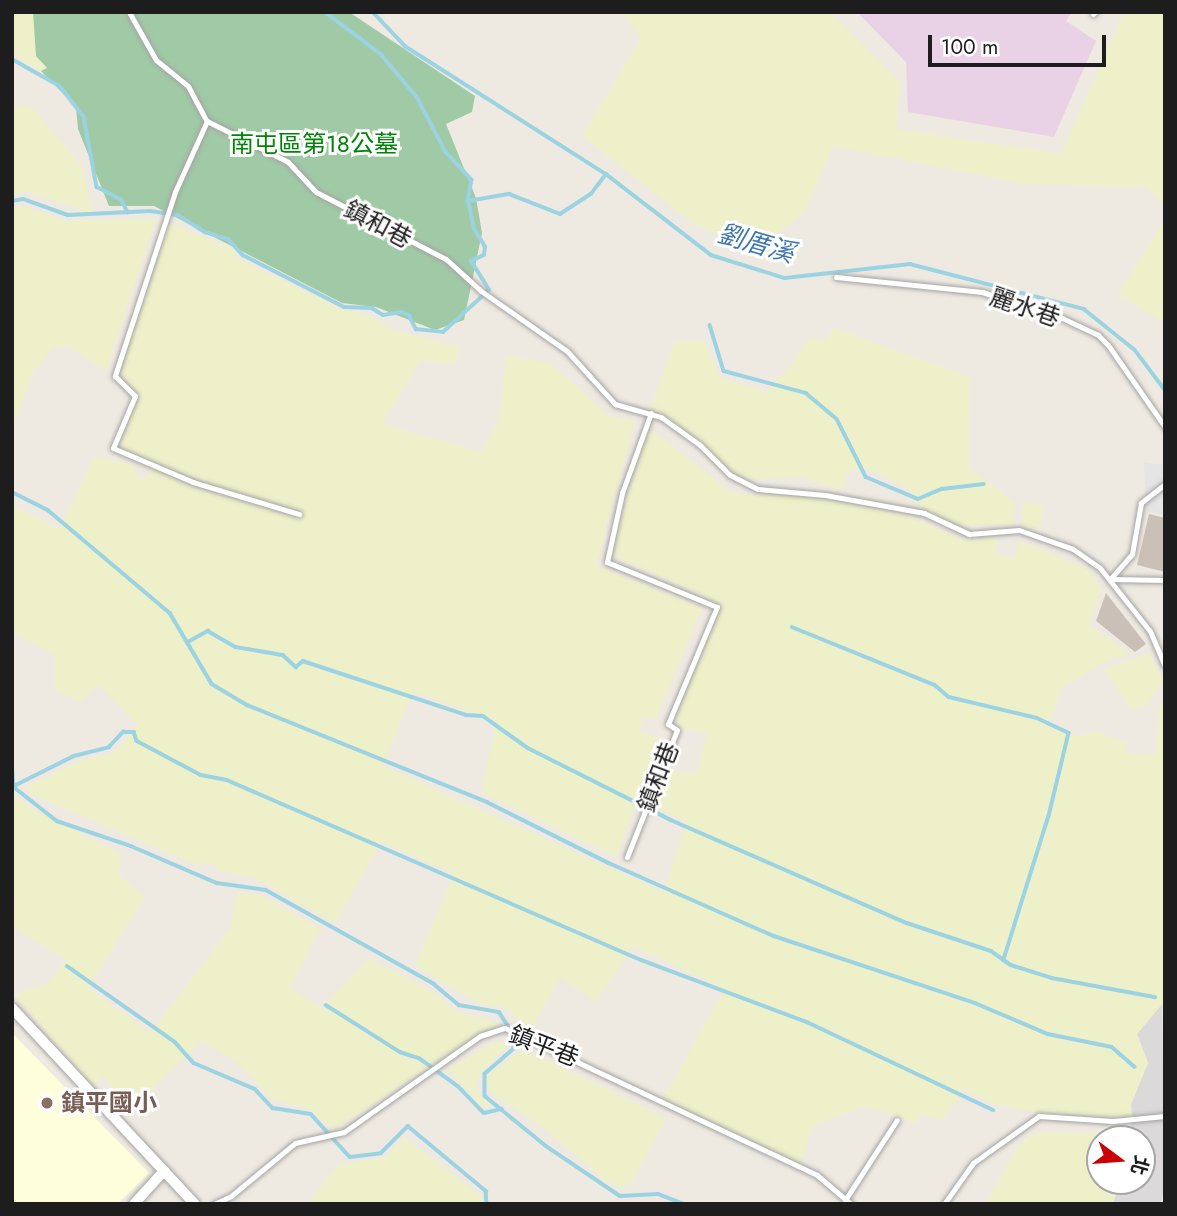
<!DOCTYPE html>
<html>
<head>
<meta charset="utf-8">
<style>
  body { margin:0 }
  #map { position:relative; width:1177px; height:1216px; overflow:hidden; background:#efeae1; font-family:Jost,"Noto Sans TC",sans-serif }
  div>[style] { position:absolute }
  .residential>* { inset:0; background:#dbd9d9 }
  .industrial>* { inset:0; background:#e9d2e5 }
  .education>* { inset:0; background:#fffeda }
  .farmland>* { inset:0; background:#eef0ca }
  .cemetery>* { inset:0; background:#a0caa5 }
  .parking>* { inset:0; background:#e5e5e5 }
  .stream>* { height:3.5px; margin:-1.75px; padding:0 1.75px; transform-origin:1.75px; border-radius:1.75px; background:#9cd3e2 }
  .building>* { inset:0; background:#cbc0b7 }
  .roads { filter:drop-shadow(0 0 2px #a4a4a4) drop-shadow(0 0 2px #a4a4a4) }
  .lane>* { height:5px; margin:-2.5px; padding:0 2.5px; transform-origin:2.5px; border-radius:2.5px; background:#fff }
  .street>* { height:10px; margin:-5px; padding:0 5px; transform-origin:5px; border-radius:5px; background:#fff }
  .dots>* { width:19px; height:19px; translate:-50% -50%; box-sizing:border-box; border:4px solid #fff; border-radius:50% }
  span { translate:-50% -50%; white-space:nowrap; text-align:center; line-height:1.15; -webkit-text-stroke:6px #fff; paint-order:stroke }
  .park-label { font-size:24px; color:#008508 }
  .street-label { font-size:24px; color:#1d1d1d }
  .education-label { font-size:24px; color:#785e54; font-weight:700 }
  .left { translate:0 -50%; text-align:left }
  .water-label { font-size:26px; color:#3e78ad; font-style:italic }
  .frame { position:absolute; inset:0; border:14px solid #1d1d1d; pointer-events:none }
  .north { position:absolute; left:1086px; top:1125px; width:70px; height:70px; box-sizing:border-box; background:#fff; border:2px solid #a5a5a5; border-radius:50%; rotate:106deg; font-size:19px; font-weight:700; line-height:28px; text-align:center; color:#1d1d1d }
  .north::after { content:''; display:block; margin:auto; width:24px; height:32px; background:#c90004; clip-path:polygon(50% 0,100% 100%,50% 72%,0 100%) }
  .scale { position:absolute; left:928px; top:35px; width:178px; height:32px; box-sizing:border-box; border:4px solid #1d1d1d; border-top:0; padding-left:9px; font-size:21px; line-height:24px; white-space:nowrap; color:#1d1d1d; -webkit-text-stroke:5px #fff; paint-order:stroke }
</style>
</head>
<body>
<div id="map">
  <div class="residential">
    <div style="clip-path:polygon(1162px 1002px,1165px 1187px,1160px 1204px,1113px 1204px,1120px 1181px,1142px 1181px,1142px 1139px,1132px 1139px,1130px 1103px,1148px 1063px,1137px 1034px)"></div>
  </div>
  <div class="industrial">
    <div style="clip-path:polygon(857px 12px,1072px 12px,1066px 21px,1096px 41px,1054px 137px,908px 112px,906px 62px)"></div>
  </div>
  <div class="education">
    <div style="clip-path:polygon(12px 1033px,149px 1173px,118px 1204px,12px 1204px)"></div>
  </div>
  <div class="farmland">
    <div style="clip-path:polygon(12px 12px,33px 12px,36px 56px,47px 68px,41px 71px,12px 54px)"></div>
    <div style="clip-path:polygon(622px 12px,830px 12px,900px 82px,896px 129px,1061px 154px,1124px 12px,1165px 12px,1165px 207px,1147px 187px,1026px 184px,833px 146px,804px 213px,753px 251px,695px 225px,582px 136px,641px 38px)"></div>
    <div style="clip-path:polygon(22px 105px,35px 111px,81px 165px,93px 214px,26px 191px,12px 195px,12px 108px)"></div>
    <div style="clip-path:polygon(24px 206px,65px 221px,156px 219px,106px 371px,68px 346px,54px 347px,35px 369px,12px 430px,12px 208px)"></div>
    <div style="clip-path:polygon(1165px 220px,1165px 323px,1118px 294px)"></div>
    <div style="clip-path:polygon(167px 221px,234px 250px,240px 260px,339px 308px,373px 317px,391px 329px,460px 347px,455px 364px,420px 361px,382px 424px,482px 452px,499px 419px,507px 355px,551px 364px,610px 417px,635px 420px,596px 566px,702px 608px,656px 719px,643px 718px,640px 730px,660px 739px,616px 857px,481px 792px,497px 722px,413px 691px,383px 766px,664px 892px,687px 821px,651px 805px,662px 770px,697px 774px,707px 733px,681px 729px,673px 717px,716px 601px,611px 555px,648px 427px,728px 490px,741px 495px,798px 493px,914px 517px,960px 540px,999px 537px,995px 554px,1014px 559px,1020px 541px,1089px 569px,1101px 589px,1088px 624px,1130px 654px,1110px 659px,1063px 687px,1048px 727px,1079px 736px,1096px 731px,1126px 743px,1124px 753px,1156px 755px,1159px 707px,1165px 705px,1165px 1001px,1137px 1034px,1148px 1063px,1131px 1105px,1132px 1118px,1036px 1112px,994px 1104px,965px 1090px,942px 1120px,921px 1114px,916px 1123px,867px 1106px,813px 1125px,800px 1164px,663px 1099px,725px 989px,633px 946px,596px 1002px,560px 977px,528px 1036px,508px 1008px,481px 1004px,415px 966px,454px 873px,381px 842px,335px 923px,251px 876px,219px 871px,216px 865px,203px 863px,201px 867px,29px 793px,26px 787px,81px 760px,113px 754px,138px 725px,98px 684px,80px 703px,55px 689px,54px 655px,12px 631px,12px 505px,60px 529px,94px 457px,134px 465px,133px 472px,141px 479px,150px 473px,153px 465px,116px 448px,135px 400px,118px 377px)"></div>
    <div style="clip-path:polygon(834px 328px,970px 377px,969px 468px,1015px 503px,1013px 524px,962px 525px,920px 511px,910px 489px,867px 468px,849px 471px,842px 490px,800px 477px,739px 480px,702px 443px,650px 409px,675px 341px,705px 342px,721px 378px,765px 392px,788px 370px,810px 337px,825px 341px)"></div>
    <div style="clip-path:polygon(1023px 502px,1045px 506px,1038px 530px,1021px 526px)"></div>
    <div style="clip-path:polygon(1150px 653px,1162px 681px,1147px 706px,1132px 710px,1104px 669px)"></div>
    <div style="clip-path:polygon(12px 794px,34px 810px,121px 854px,118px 874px,145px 897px,88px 988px,151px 1033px,231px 927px,237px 892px,260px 895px,320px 929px,290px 988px,321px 1008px,369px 958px,436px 994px,455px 1011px,497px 1023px,499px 1032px,478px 1035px,333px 1130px,310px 1109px,271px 1098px,238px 1063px,202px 1040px,128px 1113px,103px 1075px,94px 1087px,14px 995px,48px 983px,67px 960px,15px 929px)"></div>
    <div style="clip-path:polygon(494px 1042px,510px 1043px,482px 1071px,476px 1084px,480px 1096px,493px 1108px,483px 1106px,447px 1069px)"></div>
    <div style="clip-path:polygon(524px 1049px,666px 1118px,632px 1182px,620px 1188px,605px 1180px,545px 1129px,491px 1092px,487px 1086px,489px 1074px)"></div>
    <div style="clip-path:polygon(1035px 1132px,1134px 1134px,1132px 1139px,1100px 1139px,1100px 1181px,1119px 1181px,1113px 1204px,986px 1204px,1017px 1147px)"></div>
    <div style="clip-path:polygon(404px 1137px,483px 1198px,481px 1204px,307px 1204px,338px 1165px,385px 1157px)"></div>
  </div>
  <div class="cemetery">
    <div style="clip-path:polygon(33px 12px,349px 12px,475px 96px,472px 112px,446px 124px,476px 198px,482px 233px,464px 320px,435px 330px,376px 307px,342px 303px,154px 206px,109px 206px,78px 129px,76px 107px,41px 71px,47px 68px,36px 56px)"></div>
  </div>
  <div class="parking">
    <div style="clip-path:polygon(1144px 462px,1165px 465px,1165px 516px,1146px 511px)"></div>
  </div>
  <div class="stream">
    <div style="left:325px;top:12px;width:70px;rotate:36.9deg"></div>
    <div style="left:381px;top:54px;width:56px;rotate:50.1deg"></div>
    <div style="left:417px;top:97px;width:62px;rotate:62.2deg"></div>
    <div style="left:446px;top:152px;width:38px;rotate:47deg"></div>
    <div style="left:472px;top:180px;width:21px;rotate:101deg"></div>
    <div style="left:468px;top:201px;width:42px;rotate:-9.7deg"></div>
    <div style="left:509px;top:194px;width:55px;rotate:21.4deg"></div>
    <div style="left:560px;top:214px;width:37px;rotate:-33deg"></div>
    <div style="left:591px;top:194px;width:25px;rotate:-53deg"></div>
    <div style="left:373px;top:12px;width:47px;rotate:46.7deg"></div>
    <div style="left:405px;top:46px;width:238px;rotate:32.5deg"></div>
    <div style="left:606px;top:174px;width:133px;rotate:37.6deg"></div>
    <div style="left:711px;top:255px;width:77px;rotate:17.3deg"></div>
    <div style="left:785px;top:278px;width:126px;rotate:-6.4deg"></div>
    <div style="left:910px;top:264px;width:180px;rotate:14.5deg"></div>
    <div style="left:1084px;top:309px;width:65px;rotate:38.8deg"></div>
    <div style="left:1135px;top:350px;width:50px;rotate:53.1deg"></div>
    <div style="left:12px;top:59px;width:55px;rotate:29.4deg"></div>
    <div style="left:60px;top:86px;width:39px;rotate:52deg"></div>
    <div style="left:84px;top:117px;width:71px;rotate:79.5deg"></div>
    <div style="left:97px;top:187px;width:27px;rotate:27deg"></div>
    <div style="left:121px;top:199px;width:15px;rotate:62deg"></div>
    <div style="left:12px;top:201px;width:11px;rotate:-10deg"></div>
    <div style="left:23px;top:199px;width:48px;rotate:19.6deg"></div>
    <div style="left:68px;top:215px;width:82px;rotate:-2.8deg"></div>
    <div style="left:150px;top:211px;width:28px;rotate:8deg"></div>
    <div style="left:178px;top:215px;width:32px;rotate:32deg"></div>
    <div style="left:205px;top:232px;width:24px;rotate:17deg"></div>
    <div style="left:228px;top:239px;width:22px;rotate:47deg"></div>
    <div style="left:243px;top:255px;width:114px;rotate:27.2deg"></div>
    <div style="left:344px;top:307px;width:28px;rotate:2deg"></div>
    <div style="left:372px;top:308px;width:13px;rotate:32deg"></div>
    <div style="left:383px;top:315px;width:18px;rotate:-9deg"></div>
    <div style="left:401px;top:312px;width:9px;rotate:21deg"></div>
    <div style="left:409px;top:315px;width:16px;rotate:63deg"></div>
    <div style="left:416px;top:329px;width:27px;rotate:6deg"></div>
    <div style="left:443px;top:332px;width:62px;rotate:-42.4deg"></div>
    <div style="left:489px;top:290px;width:34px;rotate:-122deg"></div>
    <div style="left:471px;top:261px;width:14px;rotate:-25deg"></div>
    <div style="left:484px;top:255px;width:8px;rotate:-83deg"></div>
    <div style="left:485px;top:247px;width:21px;rotate:-121deg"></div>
    <div style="left:474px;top:229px;width:29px;rotate:-102deg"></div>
    <div style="left:710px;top:325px;width:48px;rotate:73.1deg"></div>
    <div style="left:724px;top:371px;width:85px;rotate:15deg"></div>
    <div style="left:806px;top:393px;width:40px;rotate:40deg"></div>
    <div style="left:837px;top:419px;width:65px;rotate:63.4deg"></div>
    <div style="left:866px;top:477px;width:56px;rotate:22.9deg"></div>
    <div style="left:918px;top:499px;width:26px;rotate:-23deg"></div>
    <div style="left:942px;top:489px;width:42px;rotate:-6.8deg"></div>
    <div style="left:12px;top:492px;width:40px;rotate:26.6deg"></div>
    <div style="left:48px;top:510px;width:160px;rotate:40.2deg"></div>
    <div style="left:170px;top:613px;width:82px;rotate:59.4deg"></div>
    <div style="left:212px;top:684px;width:41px;rotate:31deg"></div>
    <div style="left:247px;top:705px;width:259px;rotate:22deg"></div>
    <div style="left:487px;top:802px;width:136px;rotate:26.6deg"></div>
    <div style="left:609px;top:863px;width:180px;rotate:23.9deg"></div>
    <div style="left:774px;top:936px;width:212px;rotate:18.4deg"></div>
    <div style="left:975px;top:1003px;width:79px;rotate:23deg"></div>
    <div style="left:1048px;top:1034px;width:65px;rotate:11.5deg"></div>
    <div style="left:1112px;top:1047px;width:30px;rotate:41deg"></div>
    <div style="left:792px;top:627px;width:154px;rotate:22.1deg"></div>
    <div style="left:935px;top:685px;width:18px;rotate:41deg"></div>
    <div style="left:949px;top:697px;width:90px;rotate:13.4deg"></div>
    <div style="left:1037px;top:718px;width:35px;rotate:25deg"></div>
    <div style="left:1069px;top:733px;width:85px;rotate:103.5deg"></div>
    <div style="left:1049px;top:816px;width:151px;rotate:107.4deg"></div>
    <div style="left:188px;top:642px;width:23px;rotate:-29deg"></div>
    <div style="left:208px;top:631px;width:32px;rotate:30deg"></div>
    <div style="left:236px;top:647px;width:48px;rotate:9.7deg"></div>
    <div style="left:283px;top:655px;width:18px;rotate:43deg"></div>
    <div style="left:296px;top:667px;width:9px;rotate:-41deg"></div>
    <div style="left:303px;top:661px;width:172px;rotate:18.3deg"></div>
    <div style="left:466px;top:715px;width:17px;rotate:3deg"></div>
    <div style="left:483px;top:716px;width:55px;rotate:35.4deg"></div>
    <div style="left:528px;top:748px;width:160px;rotate:26.7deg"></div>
    <div style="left:671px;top:820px;width:257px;rotate:23.6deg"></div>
    <div style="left:907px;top:923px;width:89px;rotate:18.4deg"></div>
    <div style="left:991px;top:951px;width:24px;rotate:35deg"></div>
    <div style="left:1011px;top:965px;width:43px;rotate:17.6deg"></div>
    <div style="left:1052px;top:978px;width:105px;rotate:10.5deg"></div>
    <div style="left:12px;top:760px;width:27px;rotate:86deg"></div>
    <div style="left:14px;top:787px;width:55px;rotate:38.3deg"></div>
    <div style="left:57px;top:821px;width:78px;rotate:18.7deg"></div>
    <div style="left:131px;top:846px;width:94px;rotate:23.3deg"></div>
    <div style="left:217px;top:883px;width:49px;rotate:8.1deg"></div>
    <div style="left:266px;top:890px;width:193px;rotate:29.2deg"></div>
    <div style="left:434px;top:984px;width:33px;rotate:40deg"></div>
    <div style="left:459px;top:1005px;width:41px;rotate:9.9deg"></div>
    <div style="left:499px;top:1012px;width:22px;rotate:56deg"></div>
    <div style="left:511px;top:1030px;width:19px;rotate:81deg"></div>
    <div style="left:514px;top:1049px;width:38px;rotate:139deg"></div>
    <div style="left:485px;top:1074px;width:22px;rotate:90deg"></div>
    <div style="left:485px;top:1096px;width:79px;rotate:39.3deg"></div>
    <div style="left:546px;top:1146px;width:89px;rotate:34deg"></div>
    <div style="left:620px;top:1196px;width:38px;rotate:-3deg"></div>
    <div style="left:658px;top:1194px;width:28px;rotate:21deg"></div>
    <div style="left:12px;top:787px;width:69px;rotate:-26.6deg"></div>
    <div style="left:74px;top:756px;width:36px;rotate:-14deg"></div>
    <div style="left:109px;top:747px;width:21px;rotate:-47deg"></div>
    <div style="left:123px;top:732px;width:11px"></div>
    <div style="left:134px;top:732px;width:9px;rotate:72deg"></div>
    <div style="left:137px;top:741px;width:72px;rotate:28deg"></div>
    <div style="left:201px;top:775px;width:26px;rotate:11deg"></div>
    <div style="left:227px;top:780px;width:451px;rotate:23.5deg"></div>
    <div style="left:641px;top:960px;width:177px;rotate:20.5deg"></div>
    <div style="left:807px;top:1022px;width:206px;rotate:25.3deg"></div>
    <div style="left:67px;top:966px;width:132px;rotate:35.1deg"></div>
    <div style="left:175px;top:1042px;width:28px;rotate:48deg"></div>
    <div style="left:194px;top:1063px;width:66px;rotate:23.1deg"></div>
    <div style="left:255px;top:1089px;width:26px;rotate:47deg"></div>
    <div style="left:273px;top:1108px;width:38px;rotate:9deg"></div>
    <div style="left:311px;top:1114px;width:58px;rotate:47.8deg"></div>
    <div style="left:350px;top:1157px;width:31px;rotate:-7deg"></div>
    <div style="left:381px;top:1153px;width:38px;rotate:-45deg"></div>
    <div style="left:408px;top:1126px;width:102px;rotate:39.8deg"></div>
    <div style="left:486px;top:1191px;width:13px;rotate:86deg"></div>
    <div style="left:326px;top:1005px;width:88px;rotate:32.4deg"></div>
    <div style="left:400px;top:1052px;width:20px;rotate:18deg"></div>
    <div style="left:419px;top:1058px;width:48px;rotate:35.7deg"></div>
    <div style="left:458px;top:1086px;width:37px;rotate:46deg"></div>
    <div style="left:484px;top:1113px;width:18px;rotate:-13deg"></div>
  </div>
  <div class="building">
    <div style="clip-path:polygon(1149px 514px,1165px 518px,1165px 572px,1137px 565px)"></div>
    <div style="clip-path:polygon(1106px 593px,1146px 644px,1135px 652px,1096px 621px)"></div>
  </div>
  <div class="roads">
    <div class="lane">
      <div style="left:129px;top:12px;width:55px;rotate:60.6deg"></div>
      <div style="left:156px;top:60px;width:41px;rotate:39.1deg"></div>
      <div style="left:188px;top:86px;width:40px;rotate:62deg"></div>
      <div style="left:207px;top:121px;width:91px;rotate:26.8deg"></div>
      <div style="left:288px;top:162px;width:41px;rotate:47deg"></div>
      <div style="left:316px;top:192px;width:146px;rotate:27.3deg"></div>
      <div style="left:446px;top:259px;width:47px;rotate:42.4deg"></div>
      <div style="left:481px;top:291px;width:105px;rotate:34.9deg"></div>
      <div style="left:567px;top:351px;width:72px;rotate:47.8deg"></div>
      <div style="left:615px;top:404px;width:48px;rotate:15.8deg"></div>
      <div style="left:661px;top:417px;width:48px;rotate:35.7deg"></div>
      <div style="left:700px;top:445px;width:42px;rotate:45deg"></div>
      <div style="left:730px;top:475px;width:31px;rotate:27deg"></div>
      <div style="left:758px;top:489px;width:67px;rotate:5.1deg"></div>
      <div style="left:825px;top:495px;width:101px;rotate:10.3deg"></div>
      <div style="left:924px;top:513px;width:50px;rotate:25deg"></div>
      <div style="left:969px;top:534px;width:50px;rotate:-4.6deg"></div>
      <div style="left:1019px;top:530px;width:57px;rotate:19.4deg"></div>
      <div style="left:1073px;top:549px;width:33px;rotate:35deg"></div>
      <div style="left:1100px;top:568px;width:80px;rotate:51.6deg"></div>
      <div style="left:1150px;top:631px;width:38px;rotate:67deg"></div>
      <div style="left:1093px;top:14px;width:3px;rotate:-45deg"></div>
      <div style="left:207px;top:121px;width:78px;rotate:114.3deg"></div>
      <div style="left:175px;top:192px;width:194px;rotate:108.1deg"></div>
      <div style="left:115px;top:376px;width:28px;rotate:45deg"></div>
      <div style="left:135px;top:396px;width:56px;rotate:112.9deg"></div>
      <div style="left:113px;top:448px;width:87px;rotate:23deg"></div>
      <div style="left:193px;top:482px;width:111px;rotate:16.8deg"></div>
      <div style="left:836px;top:277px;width:147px;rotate:5.9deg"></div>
      <div style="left:982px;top:292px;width:84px;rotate:18deg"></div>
      <div style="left:1062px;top:318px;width:40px;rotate:25deg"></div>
      <div style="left:1098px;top:335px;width:14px;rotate:45deg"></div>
      <div style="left:1108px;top:345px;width:100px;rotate:55.2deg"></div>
      <div style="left:1165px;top:484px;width:31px;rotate:142deg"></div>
      <div style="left:1141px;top:503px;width:52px;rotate:100deg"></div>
      <div style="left:1132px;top:554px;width:33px;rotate:131deg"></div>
      <div style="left:1110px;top:579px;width:55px;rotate:1deg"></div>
      <div style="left:627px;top:857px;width:136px;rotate:-68.5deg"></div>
      <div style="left:677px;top:730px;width:11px;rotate:-146deg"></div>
      <div style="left:668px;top:724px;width:127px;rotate:-67.3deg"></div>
      <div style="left:717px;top:607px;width:119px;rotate:-157.8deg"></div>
      <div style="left:607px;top:562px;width:71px;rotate:-77.7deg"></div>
      <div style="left:622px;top:493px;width:85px;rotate:-70.1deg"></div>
      <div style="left:845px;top:1200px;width:95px;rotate:-57deg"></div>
      <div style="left:214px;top:1204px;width:19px;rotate:-25deg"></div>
      <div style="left:231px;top:1196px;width:83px;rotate:-39.6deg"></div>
      <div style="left:295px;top:1143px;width:50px;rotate:-12.7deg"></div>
      <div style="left:344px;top:1132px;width:166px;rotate:-35.2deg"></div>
      <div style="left:480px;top:1036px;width:26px;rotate:-18deg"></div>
      <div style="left:505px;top:1028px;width:345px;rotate:25.2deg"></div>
      <div style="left:817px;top:1175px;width:45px;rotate:40.5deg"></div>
      <div style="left:944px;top:1204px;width:50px;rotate:-54.7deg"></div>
      <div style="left:973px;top:1163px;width:81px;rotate:-35.5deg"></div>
      <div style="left:1039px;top:1116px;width:74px;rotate:3.9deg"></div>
      <div style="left:1113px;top:1121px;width:52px;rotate:-5.5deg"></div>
    </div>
    <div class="street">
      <div style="left:12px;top:1008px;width:268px;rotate:47deg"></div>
      <div style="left:134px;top:1204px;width:45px;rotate:-47.7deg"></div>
    </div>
  </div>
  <div class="dots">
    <div style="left:47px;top:1103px;background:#8d6e63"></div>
  </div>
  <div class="park-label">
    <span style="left:314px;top:144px">南屯區第18公墓</span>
  </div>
  <div class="street-label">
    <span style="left:378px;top:224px;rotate:28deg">鎮和巷</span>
    <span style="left:1025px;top:307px;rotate:19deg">麗水巷</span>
    <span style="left:658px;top:777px;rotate:-69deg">鎮和巷</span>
    <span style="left:544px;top:1046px;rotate:21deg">鎮平巷</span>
  </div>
  <div class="education-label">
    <span class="left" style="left:61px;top:1103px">鎮平國小</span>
  </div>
  <div class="water-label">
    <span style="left:756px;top:244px;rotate:16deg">劉厝溪</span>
  </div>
  <div class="frame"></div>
  <div class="north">北</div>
  <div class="scale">100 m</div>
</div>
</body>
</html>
